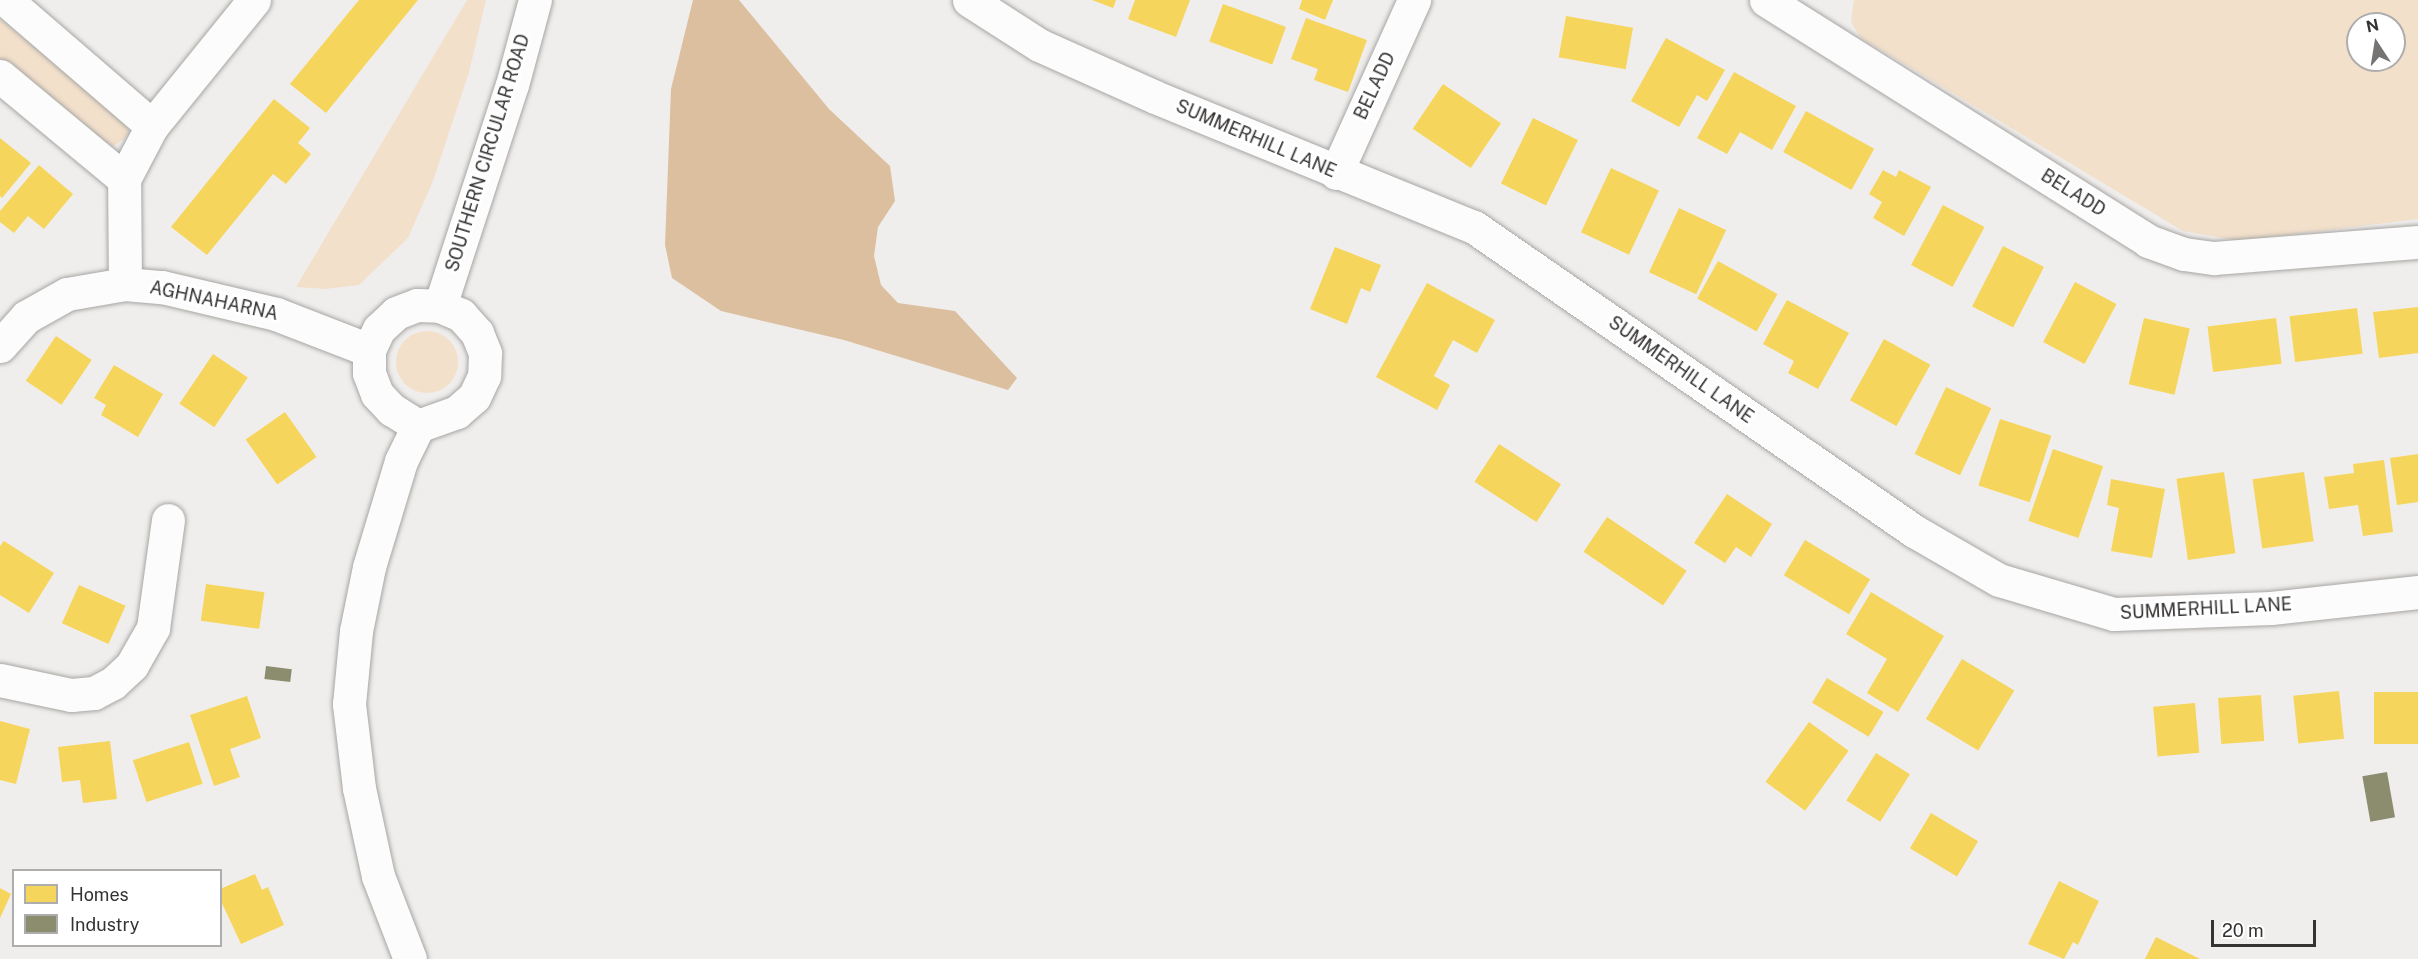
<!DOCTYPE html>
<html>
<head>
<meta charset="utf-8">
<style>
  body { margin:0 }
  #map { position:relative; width:2418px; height:959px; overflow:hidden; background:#f0eeec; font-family:"Public Sans",sans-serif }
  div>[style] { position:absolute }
  .green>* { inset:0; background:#f2e0cb }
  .round { border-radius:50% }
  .water>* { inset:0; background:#dcbf9e }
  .homes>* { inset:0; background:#f6d55c; transform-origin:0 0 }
  .industry>* { inset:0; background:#8c8c6e; transform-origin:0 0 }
  .roads { filter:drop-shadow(0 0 2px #a7a6a4) drop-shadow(0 0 2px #a7a6a4) }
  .street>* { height:33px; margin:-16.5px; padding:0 16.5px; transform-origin:16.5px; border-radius:16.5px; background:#fdfcfc }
  .secondary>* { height:33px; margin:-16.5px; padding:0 16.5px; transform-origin:16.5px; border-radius:16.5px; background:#fdfcfc }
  span { translate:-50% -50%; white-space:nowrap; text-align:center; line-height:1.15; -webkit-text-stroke:6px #fff; paint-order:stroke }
  .street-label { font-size:18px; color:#353332 }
  .legend { position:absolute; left:12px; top:869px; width:210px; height:78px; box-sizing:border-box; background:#fff; border:2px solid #aeadad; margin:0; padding:8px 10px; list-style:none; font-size:18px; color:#353332 }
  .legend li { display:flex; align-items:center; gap:12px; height:30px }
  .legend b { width:30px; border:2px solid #aeadad }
  .north { position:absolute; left:2346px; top:12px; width:60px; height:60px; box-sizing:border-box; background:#fff; border:2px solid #aeadad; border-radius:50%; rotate:348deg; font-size:16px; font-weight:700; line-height:24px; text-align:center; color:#353332 }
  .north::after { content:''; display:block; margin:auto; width:21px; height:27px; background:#767473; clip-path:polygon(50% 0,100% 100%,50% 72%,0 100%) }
  .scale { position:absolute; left:2211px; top:920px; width:105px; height:27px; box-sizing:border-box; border:3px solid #353332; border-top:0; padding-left:8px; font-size:18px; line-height:21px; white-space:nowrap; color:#353332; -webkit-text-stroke:4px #fff; paint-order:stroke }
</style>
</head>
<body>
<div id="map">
  <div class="green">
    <div style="clip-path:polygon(467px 0,486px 0,469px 72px,433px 181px,408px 238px,359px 285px,325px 289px,296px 287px)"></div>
    <div style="clip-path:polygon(evenodd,1854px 0,2418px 0,2418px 219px,2240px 241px,2183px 231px,1861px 38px,1851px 22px,1854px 0,2358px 24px,2394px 24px,2394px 60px,2358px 60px,2358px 24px)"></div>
    <div style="clip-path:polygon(0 19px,127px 121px,129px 134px,124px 139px,112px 147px,0 61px)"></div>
    <div class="round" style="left:396px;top:331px;width:62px;height:62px"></div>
  </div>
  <div class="water">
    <div style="clip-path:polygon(693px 0,739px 0,829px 109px,890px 166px,895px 201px,878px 227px,874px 256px,881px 285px,898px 303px,955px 311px,1017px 378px,1008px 390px,844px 340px,721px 311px,672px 278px,665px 245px,671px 89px)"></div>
  </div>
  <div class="homes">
    <div style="clip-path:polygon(359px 0,418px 0,326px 113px,290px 84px)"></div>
    <div style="clip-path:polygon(1092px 0,1116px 0,1113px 8px)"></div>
    <div style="clip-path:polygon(1135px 0,1190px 0,1176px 37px,1128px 19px)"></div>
    <div style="clip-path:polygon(1302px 0,1333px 0,1325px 20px,1299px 9px)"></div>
    <div style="left:1223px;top:4px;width:67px;height:40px;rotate:20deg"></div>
    <div style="left:1566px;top:16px;width:68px;height:42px;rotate:10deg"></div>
    <div style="clip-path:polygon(1306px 18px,1367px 40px,1348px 92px,1314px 80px,1318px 69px,1291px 59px)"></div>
    <div style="clip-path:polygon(1666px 38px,1725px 70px,1707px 101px,1697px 95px,1679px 127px,1631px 101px)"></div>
    <div style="clip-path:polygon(1734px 72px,1796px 106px,1772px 150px,1740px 132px,1727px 154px,1697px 138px)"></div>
    <div style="left:1443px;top:84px;width:70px;height:54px;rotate:34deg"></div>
    <div style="clip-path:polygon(274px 99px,310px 128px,298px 143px,311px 154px,286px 184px,273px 174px,207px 255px,171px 227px)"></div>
    <div style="left:1806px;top:111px;width:78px;height:47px;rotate:29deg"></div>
    <div style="left:1533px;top:118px;width:50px;height:73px;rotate:26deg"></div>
    <div style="clip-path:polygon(0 138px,31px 163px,2px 198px,0 196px)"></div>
    <div style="clip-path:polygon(39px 165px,73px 194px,44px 229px,28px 216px,14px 233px,0 222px,0 211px)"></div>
    <div style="left:1611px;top:168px;width:53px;height:71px;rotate:25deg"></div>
    <div style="clip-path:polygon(1883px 170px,1896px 177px,1899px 170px,1931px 187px,1904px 236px,1873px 218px,1882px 202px,1869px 194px)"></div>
    <div style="left:1943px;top:205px;width:47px;height:68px;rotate:28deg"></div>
    <div style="left:1679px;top:208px;width:52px;height:71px;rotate:25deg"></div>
    <div style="left:2003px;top:246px;width:46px;height:68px;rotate:27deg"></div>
    <div style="clip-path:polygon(1335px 247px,1381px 265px,1370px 292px,1361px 288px,1347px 324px,1310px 309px)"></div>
    <div style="left:1718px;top:261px;width:68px;height:43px;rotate:29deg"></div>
    <div style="left:2075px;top:282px;width:47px;height:68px;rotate:28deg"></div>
    <div style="clip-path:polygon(1427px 283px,1495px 320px,1477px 353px,1453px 340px,1434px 376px,1450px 385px,1437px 410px,1376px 377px)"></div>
    <div style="clip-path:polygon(1787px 300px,1849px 333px,1818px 389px,1788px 373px,1794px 361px,1763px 344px)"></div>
    <div style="clip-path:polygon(2418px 307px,2418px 353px,2379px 358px,2373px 312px)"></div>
    <div style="left:2357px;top:308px;width:46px;height:68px;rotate:83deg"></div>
    <div style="left:2144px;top:318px;width:47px;height:68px;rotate:13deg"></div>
    <div style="left:2276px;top:318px;width:46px;height:69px;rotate:83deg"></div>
    <div style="left:56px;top:336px;width:43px;height:54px;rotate:34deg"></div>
    <div style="left:1884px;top:339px;width:53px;height:70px;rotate:29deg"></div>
    <div style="left:213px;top:354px;width:42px;height:60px;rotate:34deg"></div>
    <div style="clip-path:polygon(114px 365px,163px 394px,138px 437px,101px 415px,106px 405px,94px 398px)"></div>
    <div style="left:1946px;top:387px;width:50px;height:74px;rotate:25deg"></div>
    <div style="left:285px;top:412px;width:55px;height:48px;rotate:55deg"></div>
    <div style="left:2000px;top:419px;width:54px;height:70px;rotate:18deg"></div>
    <div style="left:1499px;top:444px;width:74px;height:45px;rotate:33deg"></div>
    <div style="left:2053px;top:449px;width:53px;height:76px;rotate:19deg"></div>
    <div style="clip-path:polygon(2418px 454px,2418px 502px,2397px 505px,2390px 458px)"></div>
    <div style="clip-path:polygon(2384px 460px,2393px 532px,2363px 536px,2358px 505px,2329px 509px,2324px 477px,2354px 473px,2353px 464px)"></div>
    <div style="left:2224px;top:472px;width:82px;height:48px;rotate:82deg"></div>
    <div style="left:2304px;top:472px;width:70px;height:52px;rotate:82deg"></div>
    <div style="clip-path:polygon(2111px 479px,2165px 489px,2152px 558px,2111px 551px,2119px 508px,2107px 505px)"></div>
    <div style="clip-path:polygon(1727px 494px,1772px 524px,1751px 557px,1736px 547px,1725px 563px,1694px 543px)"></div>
    <div style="left:1607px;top:517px;width:96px;height:42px;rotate:34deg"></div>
    <div style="left:1805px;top:540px;width:76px;height:41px;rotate:31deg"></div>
    <div style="clip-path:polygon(4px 541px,54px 573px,29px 613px,0 595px,0 546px)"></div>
    <div style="left:206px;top:584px;width:59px;height:37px;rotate:8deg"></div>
    <div style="left:79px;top:585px;width:51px;height:42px;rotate:24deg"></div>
    <div style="clip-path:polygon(1871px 592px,1944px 636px,1898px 712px,1867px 693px,1887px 659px,1846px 634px)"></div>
    <div style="left:1962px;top:659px;width:61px;height:70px;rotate:31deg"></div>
    <div style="left:1827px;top:678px;width:66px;height:29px;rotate:31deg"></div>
    <div style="left:2339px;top:691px;width:48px;height:46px;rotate:84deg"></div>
    <div style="left:2418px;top:692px;width:52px;height:44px;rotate:90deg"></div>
    <div style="left:2261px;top:695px;width:46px;height:43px;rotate:86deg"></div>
    <div style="clip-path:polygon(247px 696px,261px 738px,230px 749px,240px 777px,214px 786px,190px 715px)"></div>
    <div style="left:2195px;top:703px;width:50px;height:42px;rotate:85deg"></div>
    <div style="clip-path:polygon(0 721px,30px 729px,16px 784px,0 780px)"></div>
    <div style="left:1809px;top:722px;width:49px;height:74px;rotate:36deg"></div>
    <div style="clip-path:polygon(110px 741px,117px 799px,83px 803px,80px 780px,62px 782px,58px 747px)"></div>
    <div style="left:189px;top:742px;width:44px;height:59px;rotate:72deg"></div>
    <div style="left:1876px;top:753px;width:40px;height:56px;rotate:32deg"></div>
    <div style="left:1931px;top:813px;width:55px;height:41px;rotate:31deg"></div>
    <div style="clip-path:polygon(255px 874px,262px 890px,268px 887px,284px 925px,241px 944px,220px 899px,220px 889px)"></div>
    <div style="clip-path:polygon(2059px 881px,2099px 901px,2078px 945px,2073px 942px,2064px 959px,2028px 944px)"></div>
    <div style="clip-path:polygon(0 888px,11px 894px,0 918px)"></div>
    <div style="clip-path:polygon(2156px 937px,2200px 959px,2145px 959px)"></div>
  </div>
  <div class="industry">
    <div style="left:266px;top:666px;width:26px;height:13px;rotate:7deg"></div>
    <div style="left:2387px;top:772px;width:46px;height:25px;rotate:80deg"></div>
  </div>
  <div class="roads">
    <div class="street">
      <div style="left:6px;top:0;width:193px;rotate:40.8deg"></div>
      <div style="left:969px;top:0;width:83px;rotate:32.7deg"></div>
      <div style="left:1039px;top:45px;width:127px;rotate:24.1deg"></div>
      <div style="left:1155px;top:97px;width:344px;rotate:22.2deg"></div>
      <div style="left:1474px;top:227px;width:535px;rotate:34.64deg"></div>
      <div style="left:1914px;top:531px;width:98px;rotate:30deg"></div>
      <div style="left:1999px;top:580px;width:120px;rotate:16.5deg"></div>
      <div style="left:2114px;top:614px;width:157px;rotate:-2.2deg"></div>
      <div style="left:2271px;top:608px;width:148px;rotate:-6.2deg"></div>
      <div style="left:1766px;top:0;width:452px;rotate:32.2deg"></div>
      <div style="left:2148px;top:241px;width:38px;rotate:20deg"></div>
      <div style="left:2184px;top:254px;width:30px;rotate:8deg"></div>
      <div style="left:2214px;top:258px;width:205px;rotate:-4.5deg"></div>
      <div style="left:0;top:76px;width:161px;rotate:39.7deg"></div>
      <div style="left:1336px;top:173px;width:190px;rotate:-65.7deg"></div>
      <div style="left:125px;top:284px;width:105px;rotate:-90.5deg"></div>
      <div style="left:124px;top:179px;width:60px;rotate:-62.2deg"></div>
      <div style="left:152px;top:126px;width:162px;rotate:-51deg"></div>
      <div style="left:0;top:346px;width:39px;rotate:-48deg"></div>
      <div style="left:26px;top:317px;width:47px;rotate:-29.3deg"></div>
      <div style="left:67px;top:294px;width:59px;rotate:-9.8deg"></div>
      <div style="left:125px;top:284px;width:37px;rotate:5deg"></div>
      <div style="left:162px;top:287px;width:117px;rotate:13.3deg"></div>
      <div style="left:276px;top:314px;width:100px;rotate:21.2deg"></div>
      <div style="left:0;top:680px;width:73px;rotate:11.9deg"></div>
      <div style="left:71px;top:695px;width:23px;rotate:-5deg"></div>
      <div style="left:94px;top:693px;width:21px;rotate:-28deg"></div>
      <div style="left:113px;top:683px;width:26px;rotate:-43deg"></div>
      <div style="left:132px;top:665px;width:43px;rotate:-60.4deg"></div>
      <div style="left:153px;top:628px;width:109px;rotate:-82.1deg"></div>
    </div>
    <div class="secondary">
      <div style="left:417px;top:305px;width:23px;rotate:2deg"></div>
      <div style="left:440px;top:306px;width:23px;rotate:23deg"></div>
      <div style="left:461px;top:315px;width:24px;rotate:48deg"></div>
      <div style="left:477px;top:333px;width:22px;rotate:68deg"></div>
      <div style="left:485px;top:353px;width:23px;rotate:92deg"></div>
      <div style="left:484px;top:376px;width:23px;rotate:115deg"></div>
      <div style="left:474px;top:397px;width:23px;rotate:139deg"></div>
      <div style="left:457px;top:412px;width:41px;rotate:160.3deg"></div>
      <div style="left:418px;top:426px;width:31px;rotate:-148deg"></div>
      <div style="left:392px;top:410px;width:22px;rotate:-133deg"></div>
      <div style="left:377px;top:394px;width:22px;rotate:-111deg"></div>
      <div style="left:369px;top:373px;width:23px;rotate:-90deg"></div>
      <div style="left:369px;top:350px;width:23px;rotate:-65deg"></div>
      <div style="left:379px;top:329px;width:23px;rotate:-43deg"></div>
      <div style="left:396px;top:313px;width:22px;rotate:-21deg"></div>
      <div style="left:440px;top:306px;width:232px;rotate:-72deg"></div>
      <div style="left:512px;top:85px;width:88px;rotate:-74.9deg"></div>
      <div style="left:410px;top:959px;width:89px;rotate:-111.1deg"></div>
      <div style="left:378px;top:876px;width:90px;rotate:-102.2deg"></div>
      <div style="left:359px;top:788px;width:85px;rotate:-96.8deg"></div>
      <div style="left:349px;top:704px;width:73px;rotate:-84.5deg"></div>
      <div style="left:356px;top:631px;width:65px;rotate:-78.5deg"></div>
      <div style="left:369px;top:567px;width:111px;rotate:-73.2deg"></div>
      <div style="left:401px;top:461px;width:39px;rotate:-64deg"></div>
    </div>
  </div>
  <div class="street-label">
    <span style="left:1375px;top:86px;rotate:-65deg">BELADD</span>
    <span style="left:1256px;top:139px;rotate:23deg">SUMMERHILL LANE</span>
    <span style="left:488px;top:153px;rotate:-73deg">SOUTHERN CIRCULAR ROAD</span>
    <span style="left:2073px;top:193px;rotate:32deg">BELADD</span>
    <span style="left:214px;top:301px;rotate:12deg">AGHNAHARNA</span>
    <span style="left:1681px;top:370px;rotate:35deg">SUMMERHILL LANE</span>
    <span style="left:2206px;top:609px;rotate:-3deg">SUMMERHILL LANE</span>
  </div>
  <ul class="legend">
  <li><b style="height:16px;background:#f6d55c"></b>Homes</li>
  <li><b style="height:16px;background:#8c8c6e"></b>Industry</li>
  </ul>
  <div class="north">N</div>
  <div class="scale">20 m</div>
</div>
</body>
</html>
